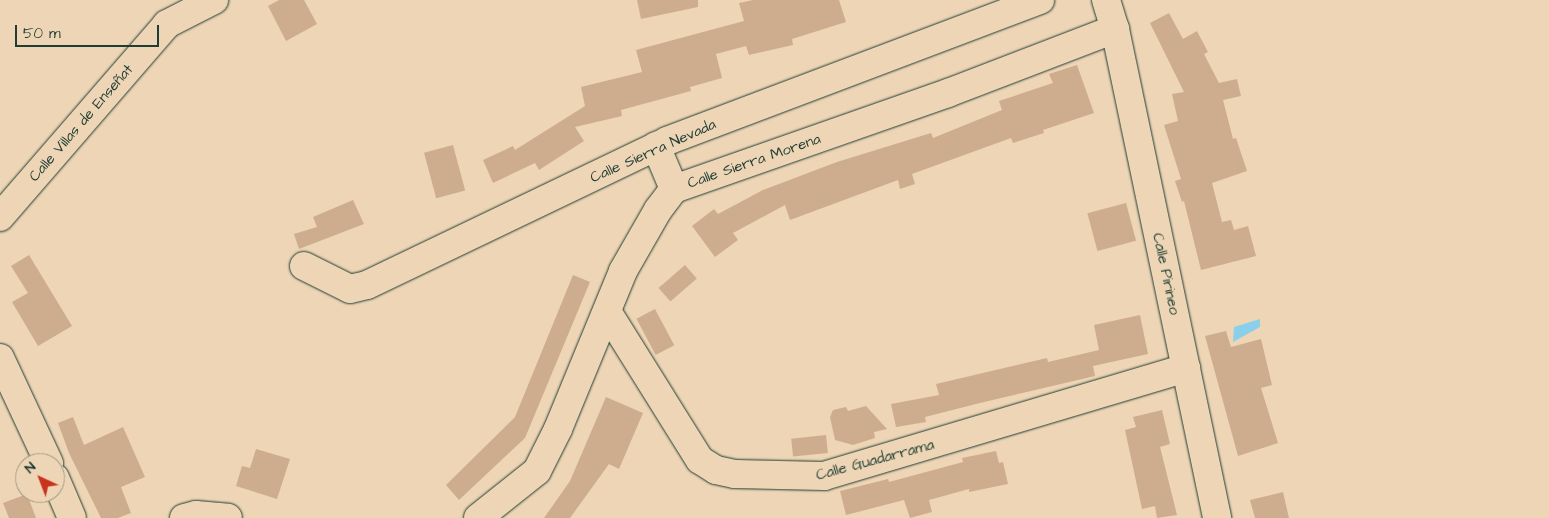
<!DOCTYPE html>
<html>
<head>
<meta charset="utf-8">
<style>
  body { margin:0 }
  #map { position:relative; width:1549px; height:518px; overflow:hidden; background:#eed5b5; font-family:"Architects Daughter",sans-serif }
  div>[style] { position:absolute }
  .water>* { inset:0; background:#8ad0eb }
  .building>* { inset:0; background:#cead8e; transform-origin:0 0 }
  .roads { filter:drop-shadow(0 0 1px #1f3d34) drop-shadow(0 0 1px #1f3d34) }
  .minor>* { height:28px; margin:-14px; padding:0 14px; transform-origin:14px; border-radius:14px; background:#eed5b5 }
  .major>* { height:28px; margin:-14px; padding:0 14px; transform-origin:14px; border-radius:14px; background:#eed5b5 }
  span { translate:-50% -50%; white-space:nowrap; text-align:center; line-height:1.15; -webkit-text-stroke:4px #eed5b5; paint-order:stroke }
  .street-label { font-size:15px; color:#1f3d34 }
  .north { position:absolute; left:15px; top:453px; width:50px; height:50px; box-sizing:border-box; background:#eed5b5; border:1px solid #9b9881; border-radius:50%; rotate:317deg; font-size:14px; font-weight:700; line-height:20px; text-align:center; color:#1f3d34 }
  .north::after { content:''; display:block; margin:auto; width:18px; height:22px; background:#c8321e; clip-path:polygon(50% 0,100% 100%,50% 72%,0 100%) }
  .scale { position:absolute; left:15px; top:25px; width:144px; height:22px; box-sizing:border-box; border:2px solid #1f3d34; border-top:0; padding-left:6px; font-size:15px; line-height:18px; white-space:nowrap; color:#1f3d34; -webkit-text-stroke:4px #eed5b5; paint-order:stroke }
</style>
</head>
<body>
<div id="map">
  <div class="water">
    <div style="clip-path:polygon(1260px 319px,1260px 327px,1233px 342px,1234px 327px)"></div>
  </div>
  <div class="building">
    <div style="clip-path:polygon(279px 0,304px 0,317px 24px,286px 41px,268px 6px)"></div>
    <div style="clip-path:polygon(637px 0,698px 0,698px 7px,641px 19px)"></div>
    <div style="clip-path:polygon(753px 0,839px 0,846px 22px,792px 39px,793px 45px,749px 55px,746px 46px,716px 54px,722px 78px,690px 87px,691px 91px,621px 110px,622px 116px,575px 127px,584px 141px,539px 170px,535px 163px,493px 183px,483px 160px,513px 146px,515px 150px,585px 106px,581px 87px,642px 72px,636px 50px,744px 21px,739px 3px)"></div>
    <div style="clip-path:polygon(1169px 13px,1183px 39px,1197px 31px,1208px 52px,1204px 54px,1219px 83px,1237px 79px,1241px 96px,1223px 100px,1233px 139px,1236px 138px,1247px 171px,1212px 183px,1222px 222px,1231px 220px,1234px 230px,1248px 226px,1256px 256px,1201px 270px,1184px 201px,1182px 202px,1175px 181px,1181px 179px,1164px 125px,1178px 121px,1172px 94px,1184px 92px,1150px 23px)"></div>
    <div style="clip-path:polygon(1077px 65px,1094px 113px,1043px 130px,1044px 133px,1013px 143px,1011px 138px,912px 174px,915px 184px,900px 189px,898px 180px,790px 220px,785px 205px,733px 233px,738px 240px,715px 257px,692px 226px,714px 209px,718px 214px,763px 190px,837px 162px,931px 133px,933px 138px,1002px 110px,999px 101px,1053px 83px,1049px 74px)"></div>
    <div style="left:453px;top:145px;width:47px;height:30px;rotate:75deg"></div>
    <div style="clip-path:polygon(353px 200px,364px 224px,299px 249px,294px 234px,317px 227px,313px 217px)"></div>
    <div style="left:1126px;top:203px;width:39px;height:40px;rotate:75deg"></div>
    <div style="clip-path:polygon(29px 255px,72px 326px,38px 346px,12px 302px,28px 293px,11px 266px)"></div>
    <div style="left:685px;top:265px;width:18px;height:35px;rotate:49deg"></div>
    <div style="clip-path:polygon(573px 275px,590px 282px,525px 438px,459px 500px,446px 485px,515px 417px)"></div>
    <div style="left:655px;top:309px;width:41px;height:21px;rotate:62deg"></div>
    <div style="clip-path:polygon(1140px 315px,1148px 354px,1093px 366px,1095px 376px,980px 403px,925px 417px,926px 422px,896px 427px,891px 404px,939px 395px,936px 384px,1047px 358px,1048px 362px,1099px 350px,1094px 325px)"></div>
    <div style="clip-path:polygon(1226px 331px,1231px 347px,1261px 339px,1272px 385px,1261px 388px,1278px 443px,1238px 456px,1205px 336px)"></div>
    <div style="clip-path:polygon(606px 397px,643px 413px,619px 469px,609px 464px,570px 518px,544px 518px,570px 481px)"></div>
    <div style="clip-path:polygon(866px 406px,887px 429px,874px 432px,875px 438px,853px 445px,835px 440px,830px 417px,833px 410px,846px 407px,848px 411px)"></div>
    <div style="clip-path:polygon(1162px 410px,1170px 444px,1160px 447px,1177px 515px,1157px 518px,1155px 506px,1142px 509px,1125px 430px,1136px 427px,1133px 417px)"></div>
    <div style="clip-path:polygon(73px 417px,84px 445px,123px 427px,145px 477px,121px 487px,131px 513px,118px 518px,101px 518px,69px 453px,58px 423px)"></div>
    <div style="left:826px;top:435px;width:18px;height:35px;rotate:84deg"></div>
    <div style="clip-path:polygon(256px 449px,290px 459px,277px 499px,236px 486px,242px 466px,250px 468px)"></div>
    <div style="clip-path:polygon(996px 451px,999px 463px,1003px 462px,1008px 484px,969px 492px,969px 489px,929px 500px,932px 512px,910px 518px,904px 500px,846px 515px,840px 491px,888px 479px,889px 482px,963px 462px,962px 458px)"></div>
    <div style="clip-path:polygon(1283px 492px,1289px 518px,1255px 518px,1250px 500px)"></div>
    <div style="clip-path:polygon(27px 494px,36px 518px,9px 518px,3px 503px)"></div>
  </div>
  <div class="roads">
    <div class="minor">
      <div style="left:1106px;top:0;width:30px;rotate:73deg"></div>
      <div style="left:1115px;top:29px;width:500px;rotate:78.2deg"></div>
      <div style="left:656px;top:146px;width:47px;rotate:67.3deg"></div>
      <div style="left:0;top:217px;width:255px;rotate:-49.1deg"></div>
      <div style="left:167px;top:24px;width:53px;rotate:-27.1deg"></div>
      <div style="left:304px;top:266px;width:51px;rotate:26.6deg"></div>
      <div style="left:350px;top:289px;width:17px;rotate:-13deg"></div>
      <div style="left:367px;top:285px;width:333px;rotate:-25.6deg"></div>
      <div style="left:667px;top:141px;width:399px;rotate:-20.7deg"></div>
      <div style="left:608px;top:313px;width:173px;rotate:58deg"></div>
      <div style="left:700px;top:460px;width:19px;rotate:32deg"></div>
      <div style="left:716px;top:470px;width:19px;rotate:12deg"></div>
      <div style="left:735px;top:474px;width:89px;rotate:1.3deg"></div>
      <div style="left:824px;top:476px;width:378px;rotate:-16.6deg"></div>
      <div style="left:184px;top:518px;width:12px;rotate:-14deg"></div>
      <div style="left:196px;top:515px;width:32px;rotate:5deg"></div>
      <div style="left:478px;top:518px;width:75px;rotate:-38.5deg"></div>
      <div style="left:537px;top:471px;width:47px;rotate:-63.4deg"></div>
      <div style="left:558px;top:429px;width:171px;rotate:-67.6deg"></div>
      <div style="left:623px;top:271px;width:70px;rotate:-60.2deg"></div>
      <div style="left:658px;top:210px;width:26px;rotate:-53deg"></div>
      <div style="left:674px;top:189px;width:290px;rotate:-19.3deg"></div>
      <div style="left:948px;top:93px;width:179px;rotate:-21deg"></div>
    </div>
    <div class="major">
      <div style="left:0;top:358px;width:116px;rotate:65deg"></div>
      <div style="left:55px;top:478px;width:43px;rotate:67deg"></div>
    </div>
  </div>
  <div class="street-label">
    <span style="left:81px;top:123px;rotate:-49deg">Calle Villas de Enseñat</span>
    <span style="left:653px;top:151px;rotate:-24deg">Calle Sierra Nevada</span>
    <span style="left:754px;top:161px;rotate:-19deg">Calle Sierra Morena</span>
    <span style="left:1166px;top:274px;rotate:78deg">Calle Pirineo</span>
    <span style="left:875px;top:460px;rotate:-15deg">Calle Guadarrama</span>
  </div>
  <div class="north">N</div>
  <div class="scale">50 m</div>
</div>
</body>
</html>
